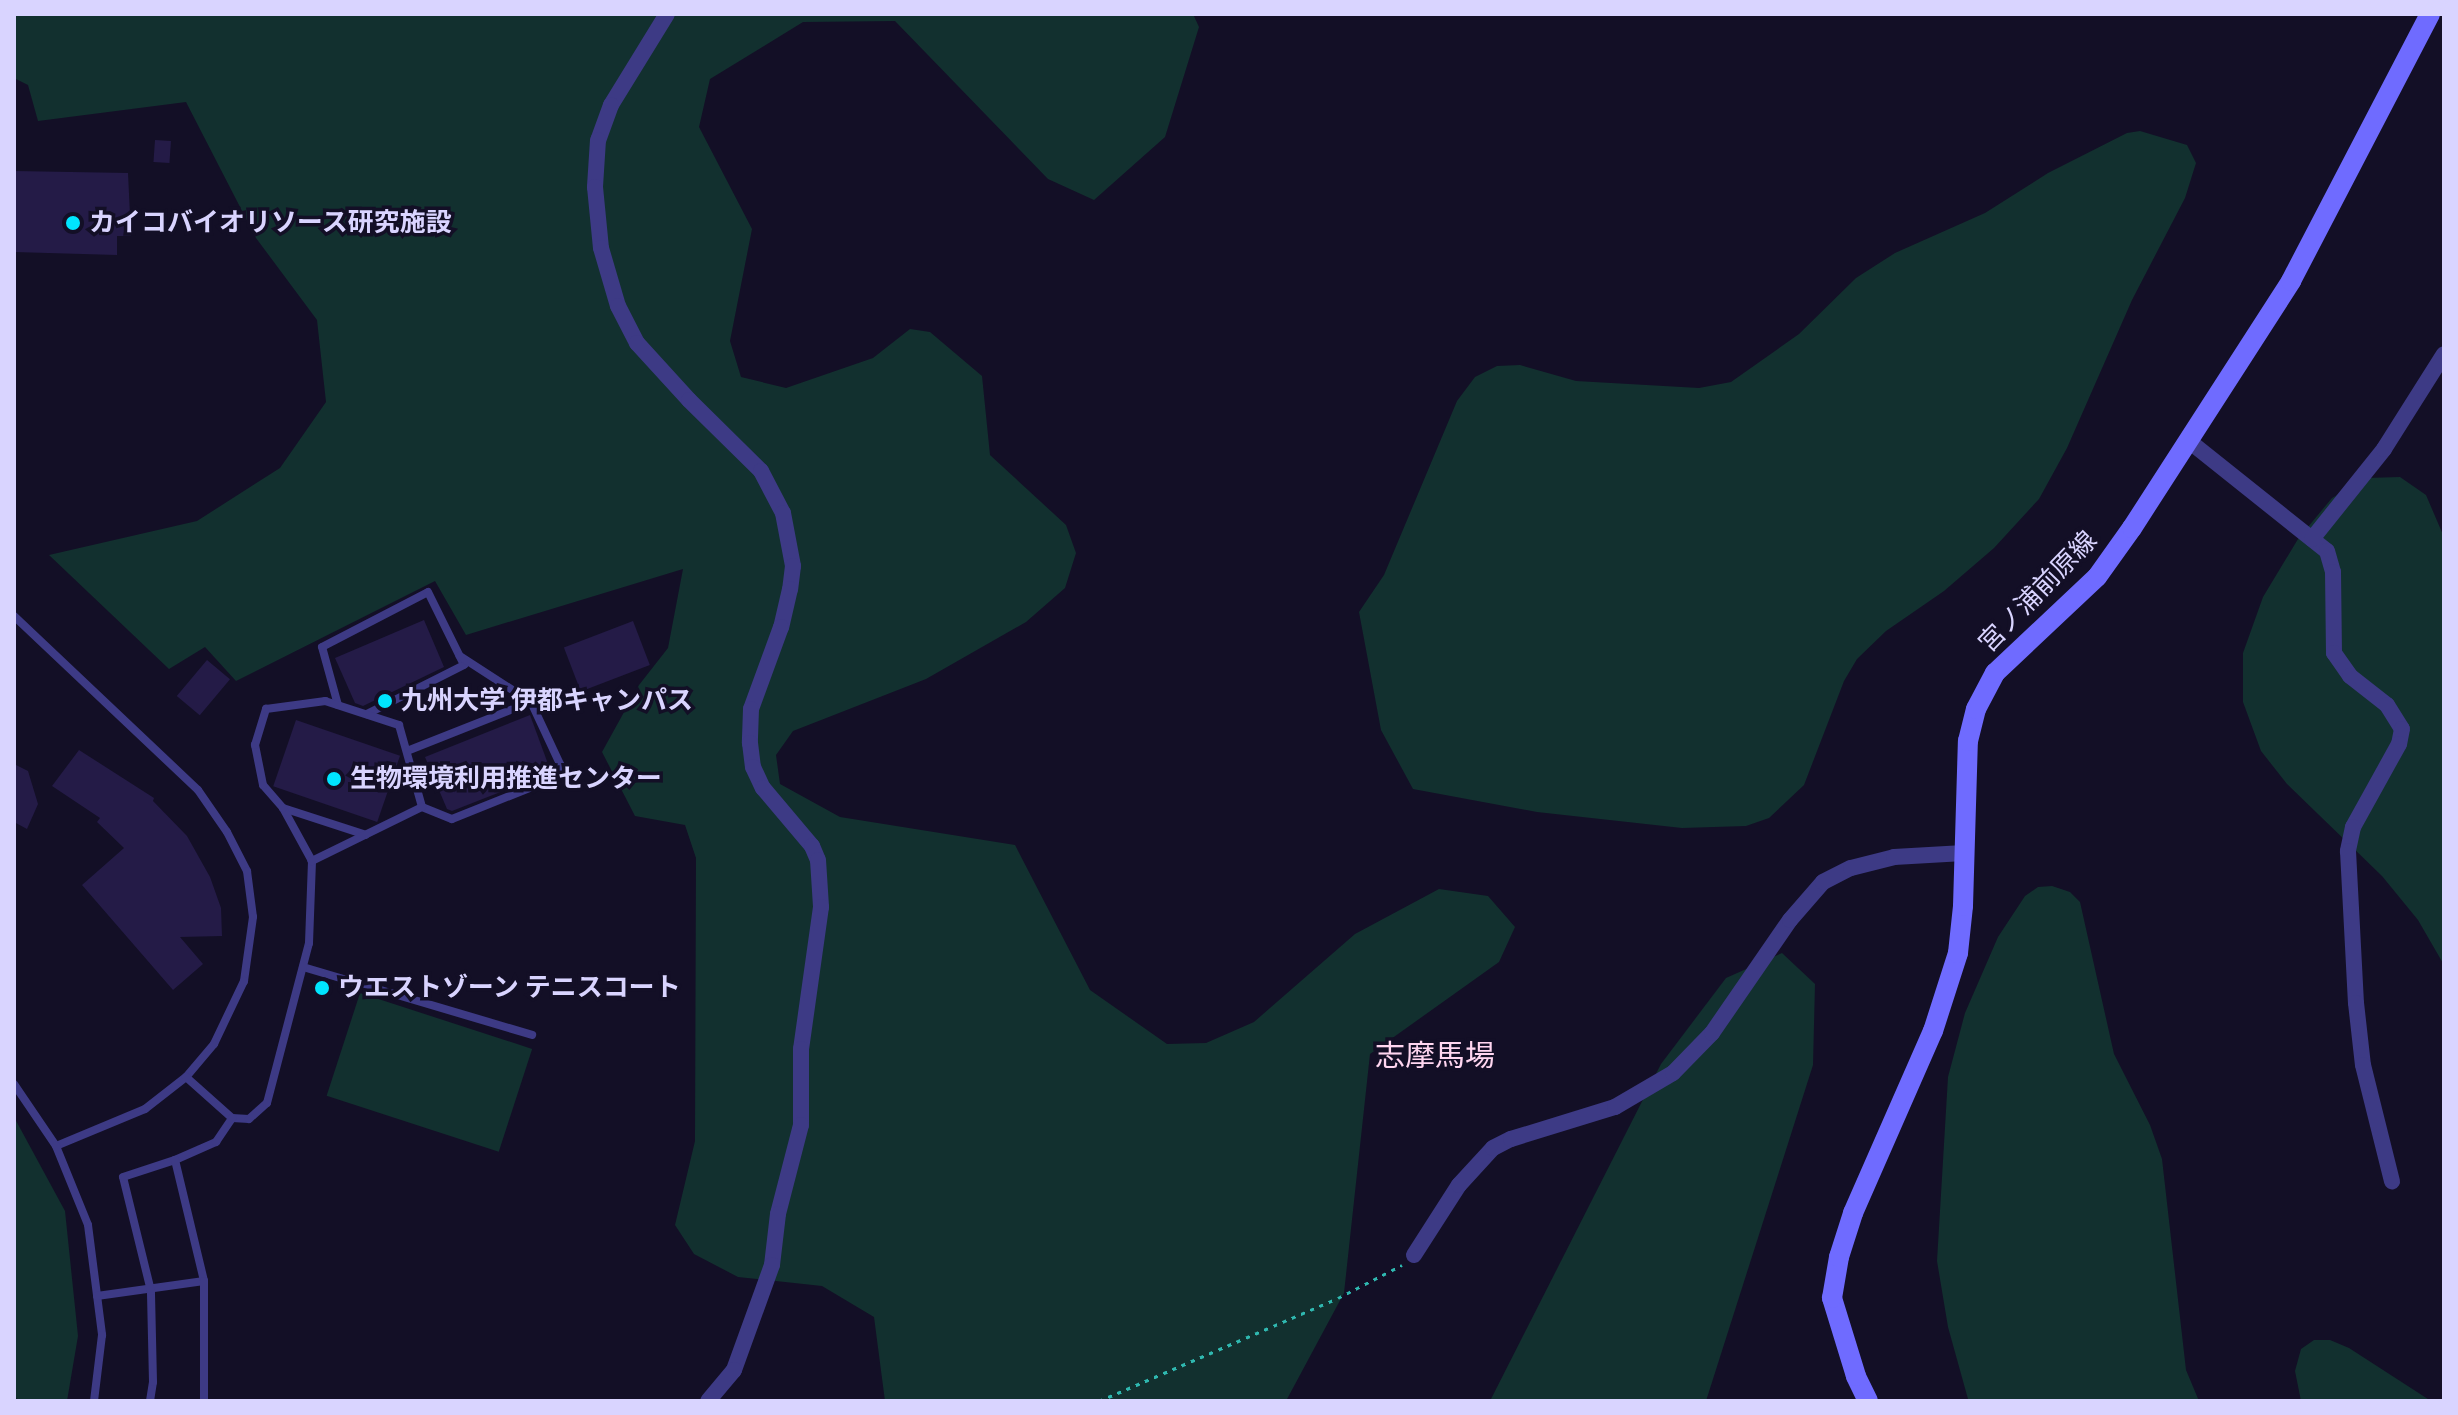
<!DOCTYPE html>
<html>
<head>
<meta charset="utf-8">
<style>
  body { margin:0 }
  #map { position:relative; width:2458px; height:1415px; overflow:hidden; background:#130f26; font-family:"DM Sans","Noto Sans JP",sans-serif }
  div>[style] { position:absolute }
  .green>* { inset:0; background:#12302f; transform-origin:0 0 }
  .building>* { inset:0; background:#241b47; transform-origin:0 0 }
  .path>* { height:3px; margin-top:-1.5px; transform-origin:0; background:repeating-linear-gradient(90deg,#2fb8b0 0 4px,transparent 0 10px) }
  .lane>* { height:8px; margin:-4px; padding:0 4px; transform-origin:4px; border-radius:4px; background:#3d3a85 }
  .street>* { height:16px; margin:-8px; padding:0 8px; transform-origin:8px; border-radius:8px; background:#3d3a85 }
  .secondary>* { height:20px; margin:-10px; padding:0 10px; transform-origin:10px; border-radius:10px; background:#6f6bff }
  .dots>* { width:22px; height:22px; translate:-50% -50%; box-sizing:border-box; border:4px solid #130f26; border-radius:50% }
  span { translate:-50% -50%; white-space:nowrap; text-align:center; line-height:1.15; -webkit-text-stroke:7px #130f26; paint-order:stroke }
  .poi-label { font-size:26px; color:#d9d4ff; font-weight:700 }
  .left { translate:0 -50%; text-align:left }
  .street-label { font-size:26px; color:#d9d4ff }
  .quarter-label { font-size:30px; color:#ffd6f0 }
  .frame { position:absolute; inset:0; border:16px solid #d9d4ff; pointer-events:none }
</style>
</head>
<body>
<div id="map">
  <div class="green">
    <div style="clip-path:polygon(14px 14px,1193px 14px,1199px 27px,1165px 137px,1094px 200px,1048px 179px,895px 21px,803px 22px,710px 79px,699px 127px,752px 229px,730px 341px,741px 377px,786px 388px,873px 358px,910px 329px,930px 332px,982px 376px,990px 455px,1066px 525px,1076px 553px,1065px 588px,1026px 622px,926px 679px,793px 731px,776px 755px,780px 784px,840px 817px,1015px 845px,1090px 990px,1167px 1044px,1206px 1043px,1254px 1022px,1355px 934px,1439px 889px,1488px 896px,1515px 927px,1499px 962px,1370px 1054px,1344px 1293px,1286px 1401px,885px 1401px,874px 1317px,822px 1286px,738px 1277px,694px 1254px,675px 1225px,695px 1141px,696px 858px,685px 825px,635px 816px,602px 752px,639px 685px,668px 648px,683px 569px,466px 635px,435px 581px,236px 681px,205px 647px,169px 669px,49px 555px,197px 521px,280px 468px,326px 402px,317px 320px,256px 238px,186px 102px,38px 121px,28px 85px,14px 78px)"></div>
    <div style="clip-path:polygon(2140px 131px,2187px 145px,2196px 163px,2185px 198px,2132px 300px,2067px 448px,2039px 499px,1994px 548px,1944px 591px,1886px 631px,1857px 659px,1844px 681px,1804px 785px,1769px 818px,1746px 826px,1682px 828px,1537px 812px,1413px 789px,1381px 730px,1359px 612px,1384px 575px,1457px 401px,1475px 377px,1497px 366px,1520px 365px,1576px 381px,1699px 388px,1731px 382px,1799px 334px,1856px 278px,1895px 253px,1985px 213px,2048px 173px,2127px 133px)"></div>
    <div style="clip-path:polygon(2400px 477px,2426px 495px,2444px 537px,2444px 965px,2418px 920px,2382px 876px,2287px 784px,2261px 751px,2243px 702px,2243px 653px,2263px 597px,2298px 539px,2332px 498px,2366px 478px)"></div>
    <div style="clip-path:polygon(2052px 886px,2070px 892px,2080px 902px,2114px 1054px,2150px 1125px,2162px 1159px,2186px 1370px,2199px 1401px,1968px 1399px,1948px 1327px,1937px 1261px,1948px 1077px,1965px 1013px,1998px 937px,2025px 896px,2038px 887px)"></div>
    <div style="clip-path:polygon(1782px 953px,1815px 984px,1813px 1065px,1706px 1401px,1490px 1401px,1661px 1064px,1726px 978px)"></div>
    <div style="left:360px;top:993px;width:181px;height:108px;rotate:18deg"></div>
    <div style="clip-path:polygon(14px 1117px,65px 1211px,78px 1336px,67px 1401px,21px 1401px,14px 1397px)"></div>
    <div style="clip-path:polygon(2314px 1340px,2330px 1340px,2349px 1348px,2431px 1401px,2301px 1401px,2295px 1371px,2301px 1349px)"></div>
  </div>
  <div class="building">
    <div style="left:155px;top:140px;width:16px;height:22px;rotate:4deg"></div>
    <div style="clip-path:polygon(14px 171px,128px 173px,131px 236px,117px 236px,117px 255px,14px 252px)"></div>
    <div style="clip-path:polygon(424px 620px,444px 667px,363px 706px,355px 703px,335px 658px)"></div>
    <div style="left:633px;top:621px;width:47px;height:74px;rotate:69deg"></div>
    <div style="left:207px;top:660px;width:30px;height:47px;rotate:40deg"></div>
    <div style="clip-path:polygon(530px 715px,551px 772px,452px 811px,447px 809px,425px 757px)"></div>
    <div style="left:296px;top:720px;width:110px;height:70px;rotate:19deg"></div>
    <div style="clip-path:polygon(79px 750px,154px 798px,153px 801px,187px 836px,210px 877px,221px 908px,222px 936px,180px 937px,203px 964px,173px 990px,82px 885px,124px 848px,97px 822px,100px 818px,52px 786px)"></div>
    <div style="clip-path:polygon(14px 764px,28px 771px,38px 804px,27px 829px,14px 822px)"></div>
  </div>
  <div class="path">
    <div style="left:1099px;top:1401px;width:260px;rotate:-23.3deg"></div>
    <div style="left:1338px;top:1298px;width:72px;rotate:-27.3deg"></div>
  </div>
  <div class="lane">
    <div style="left:14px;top:616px;width:253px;rotate:43.4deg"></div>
    <div style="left:198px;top:790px;width:51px;rotate:55.4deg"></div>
    <div style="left:227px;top:832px;width:44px;rotate:62.9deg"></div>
    <div style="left:247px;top:871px;width:46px;rotate:82.6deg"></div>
    <div style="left:253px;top:917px;width:65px;rotate:98deg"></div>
    <div style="left:244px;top:981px;width:70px;rotate:115.5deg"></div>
    <div style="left:214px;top:1044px;width:43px;rotate:130.3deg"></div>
    <div style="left:186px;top:1077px;width:52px;rotate:142deg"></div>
    <div style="left:145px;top:1109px;width:96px;rotate:157.4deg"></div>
    <div style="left:338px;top:705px;width:60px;rotate:-105.4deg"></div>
    <div style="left:322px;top:647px;width:119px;rotate:-27.4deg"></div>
    <div style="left:428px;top:592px;width:81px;rotate:63.7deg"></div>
    <div style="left:464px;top:665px;width:109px;rotate:153.2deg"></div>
    <div style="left:407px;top:751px;width:133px;rotate:-21.6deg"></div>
    <div style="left:422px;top:807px;width:32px;rotate:22deg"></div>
    <div style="left:452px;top:819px;width:113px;rotate:-21.8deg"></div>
    <div style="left:557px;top:777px;width:13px;rotate:-77deg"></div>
    <div style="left:560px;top:764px;width:68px;rotate:-115.1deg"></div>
    <div style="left:531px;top:702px;width:85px;rotate:-147.1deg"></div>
    <div style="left:283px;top:808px;width:87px;rotate:18deg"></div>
    <div style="left:303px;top:967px;width:239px;rotate:16.5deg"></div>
    <div style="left:186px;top:1077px;width:62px;rotate:41.7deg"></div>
    <div style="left:232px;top:1118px;width:17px;rotate:3deg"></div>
    <div style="left:249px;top:1119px;width:24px;rotate:-42deg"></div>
    <div style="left:267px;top:1103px;width:165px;rotate:-75.3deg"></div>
    <div style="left:309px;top:943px;width:82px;rotate:-87.9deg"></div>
    <div style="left:312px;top:861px;width:60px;rotate:-118.7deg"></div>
    <div style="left:283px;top:808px;width:30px;rotate:-131deg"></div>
    <div style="left:263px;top:785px;width:41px;rotate:-101.3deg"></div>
    <div style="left:255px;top:745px;width:38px;rotate:-73deg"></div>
    <div style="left:266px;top:709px;width:60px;rotate:-7.7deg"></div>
    <div style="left:325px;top:701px;width:78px;rotate:18deg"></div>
    <div style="left:399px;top:725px;width:85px;rotate:74.3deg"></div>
    <div style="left:422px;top:807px;width:123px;rotate:153.9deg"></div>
    <div style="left:14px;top:1084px;width:75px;rotate:55.9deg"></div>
    <div style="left:56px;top:1146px;width:85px;rotate:67.9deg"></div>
    <div style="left:88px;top:1225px;width:111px;rotate:82.7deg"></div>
    <div style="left:102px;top:1335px;width:66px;rotate:96.9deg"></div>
    <div style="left:175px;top:1160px;width:45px;rotate:-23.7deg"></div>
    <div style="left:216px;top:1142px;width:29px;rotate:-56deg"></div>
    <div style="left:97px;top:1296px;width:108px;rotate:-8deg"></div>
    <div style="left:150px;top:1401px;width:19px;rotate:-81deg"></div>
    <div style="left:153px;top:1382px;width:91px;rotate:-91.3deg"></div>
    <div style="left:151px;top:1291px;width:117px;rotate:-103.8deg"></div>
    <div style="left:123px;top:1177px;width:55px;rotate:-18.1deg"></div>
    <div style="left:175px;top:1160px;width:124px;rotate:76.5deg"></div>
    <div style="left:204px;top:1281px;width:120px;rotate:90deg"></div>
  </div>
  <div class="street">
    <div style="left:667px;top:14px;width:107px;rotate:121.6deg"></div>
    <div style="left:611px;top:105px;width:37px;rotate:110deg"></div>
    <div style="left:598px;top:140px;width:47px;rotate:93.7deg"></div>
    <div style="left:595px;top:187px;width:61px;rotate:84.4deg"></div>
    <div style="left:601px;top:248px;width:60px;rotate:73.7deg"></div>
    <div style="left:618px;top:306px;width:42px;rotate:62.8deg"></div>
    <div style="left:637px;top:343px;width:77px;rotate:47.6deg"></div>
    <div style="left:689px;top:400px;width:101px;rotate:44.6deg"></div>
    <div style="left:761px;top:471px;width:47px;rotate:62.4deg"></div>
    <div style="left:783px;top:513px;width:54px;rotate:79.3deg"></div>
    <div style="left:793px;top:566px;width:23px;rotate:97deg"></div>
    <div style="left:790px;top:589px;width:39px;rotate:103deg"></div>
    <div style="left:781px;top:627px;width:87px;rotate:110.1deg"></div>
    <div style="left:751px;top:709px;width:34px;rotate:92deg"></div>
    <div style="left:750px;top:743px;width:24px;rotate:83deg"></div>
    <div style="left:753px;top:767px;width:23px;rotate:65deg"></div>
    <div style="left:763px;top:788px;width:76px;rotate:49.8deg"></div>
    <div style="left:812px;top:846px;width:15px;rotate:67deg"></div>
    <div style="left:818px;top:860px;width:47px;rotate:86.3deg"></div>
    <div style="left:821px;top:907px;width:143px;rotate:98deg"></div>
    <div style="left:801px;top:1049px;width:76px;rotate:90deg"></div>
    <div style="left:801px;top:1125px;width:92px;rotate:104.5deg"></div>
    <div style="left:778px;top:1214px;width:51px;rotate:96.7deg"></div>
    <div style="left:772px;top:1265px;width:112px;rotate:109.9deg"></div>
    <div style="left:734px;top:1370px;width:40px;rotate:130deg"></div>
    <div style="left:2189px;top:441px;width:176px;rotate:38.6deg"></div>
    <div style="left:2327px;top:551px;width:22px;rotate:74deg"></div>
    <div style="left:2333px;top:572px;width:81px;rotate:89.3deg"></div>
    <div style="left:2334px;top:653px;width:28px;rotate:55deg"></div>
    <div style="left:2350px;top:676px;width:47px;rotate:38.1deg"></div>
    <div style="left:2387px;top:705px;width:28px;rotate:58deg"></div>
    <div style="left:2402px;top:729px;width:15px;rotate:101deg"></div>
    <div style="left:2399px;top:744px;width:95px;rotate:119deg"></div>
    <div style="left:2353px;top:827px;width:25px;rotate:102deg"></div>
    <div style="left:2348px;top:851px;width:152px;rotate:87deg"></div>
    <div style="left:2356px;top:1003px;width:62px;rotate:83.6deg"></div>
    <div style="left:2363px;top:1065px;width:120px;rotate:76deg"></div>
    <div style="left:2312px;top:539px;width:115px;rotate:-51.3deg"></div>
    <div style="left:2384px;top:449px;width:112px;rotate:-57.7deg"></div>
    <div style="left:1414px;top:1255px;width:83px;rotate:-57.3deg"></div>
    <div style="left:1459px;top:1185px;width:50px;rotate:-47.4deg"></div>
    <div style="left:1493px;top:1148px;width:20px;rotate:-27deg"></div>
    <div style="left:1511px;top:1139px;width:109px;rotate:-17.1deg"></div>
    <div style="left:1615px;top:1107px;width:67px;rotate:-30.4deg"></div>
    <div style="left:1673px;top:1073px;width:56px;rotate:-45.7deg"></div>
    <div style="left:1712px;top:1033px;width:137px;rotate:-55.4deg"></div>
    <div style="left:1790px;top:920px;width:50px;rotate:-49deg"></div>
    <div style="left:1823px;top:882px;width:31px;rotate:-27deg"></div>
    <div style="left:1851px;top:868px;width:44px;rotate:-14.3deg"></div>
    <div style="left:1894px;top:857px;width:70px;rotate:-3.3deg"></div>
  </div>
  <div class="secondary">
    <div style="left:1868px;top:1401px;width:28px;rotate:-116deg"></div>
    <div style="left:1856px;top:1376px;width:82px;rotate:-107.1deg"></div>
    <div style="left:1832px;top:1298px;width:42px;rotate:-80.3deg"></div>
    <div style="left:1839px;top:1257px;width:46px;rotate:-72.3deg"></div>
    <div style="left:1853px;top:1213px;width:199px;rotate:-66.3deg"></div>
    <div style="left:1933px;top:1031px;width:82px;rotate:-72.2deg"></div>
    <div style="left:1958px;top:953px;width:47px;rotate:-83.9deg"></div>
    <div style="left:1963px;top:906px;width:165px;rotate:-88.3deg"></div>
    <div style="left:1968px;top:741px;width:33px;rotate:-76deg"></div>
    <div style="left:1976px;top:709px;width:41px;rotate:-62.2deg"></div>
    <div style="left:1995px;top:673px;width:140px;rotate:-43.3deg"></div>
    <div style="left:2097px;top:577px;width:60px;rotate:-54.5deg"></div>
    <div style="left:2132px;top:528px;width:294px;rotate:-57.2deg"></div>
    <div style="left:2291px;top:281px;width:301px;rotate:-62.5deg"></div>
  </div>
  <div class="dots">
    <div style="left:73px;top:223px;background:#00e5ff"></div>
    <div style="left:385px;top:701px;background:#00e5ff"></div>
    <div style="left:334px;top:779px;background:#00e5ff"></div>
    <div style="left:322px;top:988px;background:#00e5ff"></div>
  </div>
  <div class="poi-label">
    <span class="left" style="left:89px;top:223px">カイコバイオリソース研究施設</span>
    <span class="left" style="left:401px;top:701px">九州大学 伊都キャンパス</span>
    <span class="left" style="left:350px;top:779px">生物環境利用推進センター</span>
    <span class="left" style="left:338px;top:988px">ウエストゾーン テニスコート</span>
  </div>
  <div class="street-label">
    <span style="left:2038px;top:592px;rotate:-46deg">宮ノ浦前原線</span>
  </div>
  <div class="quarter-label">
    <span style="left:1435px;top:1056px">志摩馬場</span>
  </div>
  <div class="frame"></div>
</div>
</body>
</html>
